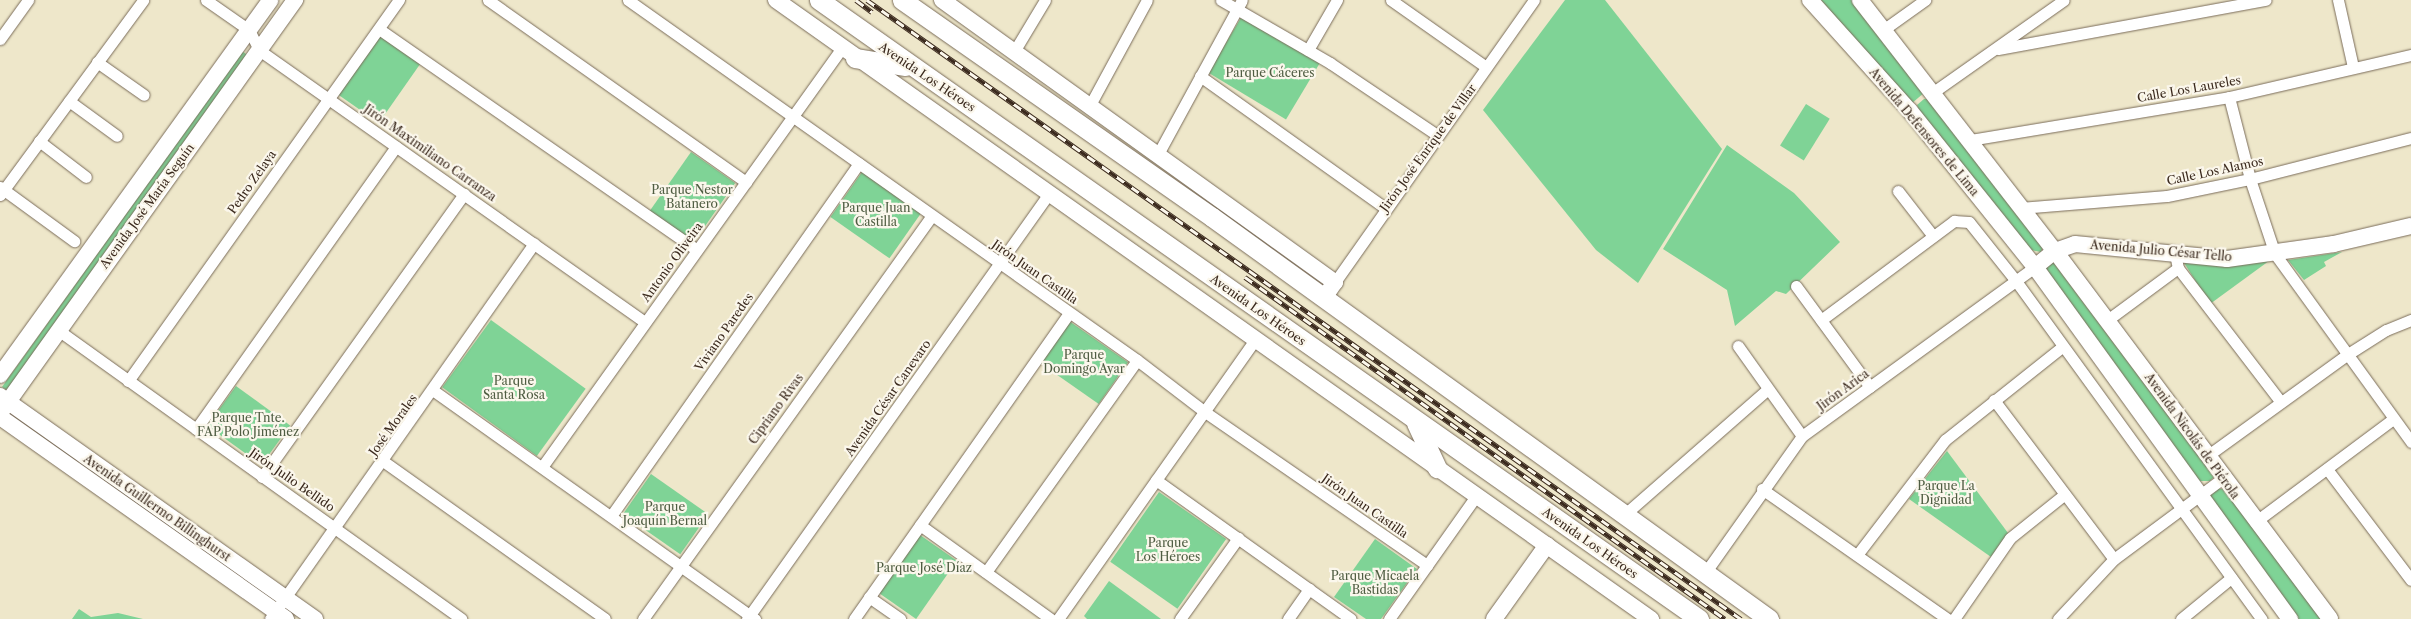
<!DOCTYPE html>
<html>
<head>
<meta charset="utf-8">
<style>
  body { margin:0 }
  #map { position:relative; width:2411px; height:619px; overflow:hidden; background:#eee7ca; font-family:"Libre Caslon Text",serif }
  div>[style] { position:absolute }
  .green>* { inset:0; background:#7fd396; transform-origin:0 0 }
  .roads { filter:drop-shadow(0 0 1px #7a6c5a) drop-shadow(0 0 1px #7a6c5a) }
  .street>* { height:11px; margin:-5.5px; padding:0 5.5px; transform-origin:5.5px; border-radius:5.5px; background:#fff }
  .secondary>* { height:16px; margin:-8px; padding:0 8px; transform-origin:8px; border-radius:8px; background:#fff }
  .primary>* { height:19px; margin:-9.5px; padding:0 9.5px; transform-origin:9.5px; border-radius:9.5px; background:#fff }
  .rail>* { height:5px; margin-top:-2.5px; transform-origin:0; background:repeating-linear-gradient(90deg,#fbf7ec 0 9px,#3b2a1e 0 18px); box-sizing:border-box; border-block:1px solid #3b2a1e }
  span { translate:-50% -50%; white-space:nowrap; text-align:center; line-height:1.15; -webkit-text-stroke:4.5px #fbf7ec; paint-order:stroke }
  .park-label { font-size:12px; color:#4f5d42 }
  .street-label { font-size:12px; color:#3b2a1e }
</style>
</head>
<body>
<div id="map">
  <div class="green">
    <div style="clip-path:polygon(1565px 0,1605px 0,1722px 149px,1638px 283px,1596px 250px,1483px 110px)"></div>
    <div style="clip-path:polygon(1821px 0,1855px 0,1925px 92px,1911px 104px)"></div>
    <div style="left:1242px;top:16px;width:91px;height:66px;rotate:31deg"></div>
    <div style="left:380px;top:36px;width:49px;height:72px;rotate:35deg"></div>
    <div style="clip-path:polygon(242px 51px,250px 57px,8px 391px,2px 387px)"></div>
    <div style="clip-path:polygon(1924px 99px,1928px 99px,2043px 247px,2041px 252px,2031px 250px,1919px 110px,1917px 105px)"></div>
    <div style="left:1806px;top:104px;width:28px;height:49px;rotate:32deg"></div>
    <div style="clip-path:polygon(1727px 145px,1794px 193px,1840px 242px,1786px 294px,1776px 291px,1735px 326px,1727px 290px,1663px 249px)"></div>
    <div style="left:691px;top:152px;width:54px;height:72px;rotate:35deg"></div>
    <div style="left:862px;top:172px;width:72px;height:55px;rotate:35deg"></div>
    <div style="clip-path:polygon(2342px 252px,2324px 262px,2326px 266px,2304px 280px,2288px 260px)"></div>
    <div style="clip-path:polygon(2181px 258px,2273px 258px,2210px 304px)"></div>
    <div style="clip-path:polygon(2053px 262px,2214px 477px,2210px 481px,2198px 481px,2044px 267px)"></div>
    <div style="left:491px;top:320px;width:117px;height:83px;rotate:36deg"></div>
    <div style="left:1069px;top:321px;width:72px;height:51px;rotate:35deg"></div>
    <div style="left:236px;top:386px;width:67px;height:49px;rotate:36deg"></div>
    <div style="clip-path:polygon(1947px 451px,2008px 533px,1991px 557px,1909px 499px)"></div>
    <div style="left:651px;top:474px;width:70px;height:49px;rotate:35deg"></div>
    <div style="clip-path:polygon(2218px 489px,2223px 489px,2322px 619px,2295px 619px,2209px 497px)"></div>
    <div style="left:1159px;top:492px;width:82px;height:85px;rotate:35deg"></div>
    <div style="left:920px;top:535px;width:45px;height:71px;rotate:35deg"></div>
    <div style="clip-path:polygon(1375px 539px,1417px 569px,1381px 619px,1366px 619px,1334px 597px)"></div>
    <div style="clip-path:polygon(1109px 581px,1161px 619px,1087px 619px,1084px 616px)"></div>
    <div style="clip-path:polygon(79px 609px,91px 617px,118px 613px,143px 619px,72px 619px)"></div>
  </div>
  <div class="roads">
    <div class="street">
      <div style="left:206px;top:0;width:52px;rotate:34.9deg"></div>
      <div style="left:249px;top:30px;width:22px;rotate:63deg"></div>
      <div style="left:259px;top:50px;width:472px;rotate:35.2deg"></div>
      <div style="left:488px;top:0;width:316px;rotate:35.2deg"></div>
      <div style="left:628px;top:0;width:623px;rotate:35.27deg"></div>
      <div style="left:1137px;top:360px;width:86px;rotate:37.4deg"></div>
      <div style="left:1205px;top:412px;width:270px;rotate:34.6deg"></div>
      <div style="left:1221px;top:0;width:126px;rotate:30deg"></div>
      <div style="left:1330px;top:63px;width:129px;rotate:33.9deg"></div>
      <div style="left:1391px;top:0;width:116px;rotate:35.2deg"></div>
      <div style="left:2338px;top:0;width:69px;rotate:77.4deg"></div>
      <div style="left:379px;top:29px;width:387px;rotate:34.8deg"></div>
      <div style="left:1883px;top:30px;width:52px;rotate:-35.5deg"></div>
      <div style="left:0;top:39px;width:48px;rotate:-54.3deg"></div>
      <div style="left:1998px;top:49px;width:272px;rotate:-10.4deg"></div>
      <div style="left:1015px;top:50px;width:58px;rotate:-59deg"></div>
      <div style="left:1308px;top:50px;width:58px;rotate:-59.9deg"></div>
      <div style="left:97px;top:62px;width:57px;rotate:35.1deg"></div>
      <div style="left:1200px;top:76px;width:227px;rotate:35.5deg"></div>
      <div style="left:1932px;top:93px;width:161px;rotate:-35.2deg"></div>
      <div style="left:2229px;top:97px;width:85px;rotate:75.6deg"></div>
      <div style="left:2250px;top:179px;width:79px;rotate:71.6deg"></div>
      <div style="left:2275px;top:254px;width:232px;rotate:54.1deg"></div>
      <div style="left:69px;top:101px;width:59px;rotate:36.1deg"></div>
      <div style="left:1090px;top:105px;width:119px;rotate:-61.5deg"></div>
      <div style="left:1970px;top:140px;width:263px;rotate:-9.4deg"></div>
      <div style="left:2229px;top:97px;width:187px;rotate:-13deg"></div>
      <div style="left:39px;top:141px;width:59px;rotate:37.5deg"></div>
      <div style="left:1158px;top:154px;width:175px;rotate:-61.4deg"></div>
      <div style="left:0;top:187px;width:92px;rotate:36.1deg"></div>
      <div style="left:1898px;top:191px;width:57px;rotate:52.1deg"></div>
      <div style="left:0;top:195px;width:242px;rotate:-53.7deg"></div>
      <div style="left:2020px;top:208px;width:147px;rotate:-4.7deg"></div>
      <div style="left:2167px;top:196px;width:85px;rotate:-11.6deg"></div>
      <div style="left:2250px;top:179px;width:166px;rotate:-14.3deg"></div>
      <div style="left:2175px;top:254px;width:14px;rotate:78deg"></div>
      <div style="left:2178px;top:268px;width:169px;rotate:52.5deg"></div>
      <div style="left:1335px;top:282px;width:345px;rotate:-54.8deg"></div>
      <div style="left:1796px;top:286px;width:125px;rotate:53.8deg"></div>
      <div style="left:1821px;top:320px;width:166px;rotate:-36.7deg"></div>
      <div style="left:1954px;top:221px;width:15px;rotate:4deg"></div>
      <div style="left:1969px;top:222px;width:75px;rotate:51.5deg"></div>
      <div style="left:2016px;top:281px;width:418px;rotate:54deg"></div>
      <div style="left:2106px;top:321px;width:89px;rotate:-36.4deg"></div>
      <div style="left:58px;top:330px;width:496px;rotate:35.6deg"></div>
      <div style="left:1738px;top:346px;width:110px;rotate:54.6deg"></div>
      <div style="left:128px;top:381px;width:468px;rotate:-54.6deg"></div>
      <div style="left:434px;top:391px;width:394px;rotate:35.4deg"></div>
      <div style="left:1994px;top:400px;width:199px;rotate:53deg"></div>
      <div style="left:196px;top:429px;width:346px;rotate:-54.7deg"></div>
      <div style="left:2207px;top:456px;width:174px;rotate:-35.9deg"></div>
      <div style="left:2348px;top:354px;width:45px;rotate:-32.3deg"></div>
      <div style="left:2386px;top:330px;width:27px;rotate:-22deg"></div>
      <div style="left:383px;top:461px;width:272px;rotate:35.4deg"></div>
      <div style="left:542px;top:467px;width:514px;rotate:-54.42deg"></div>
      <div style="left:2327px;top:469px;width:139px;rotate:52.9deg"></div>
      <div style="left:262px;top:477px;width:348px;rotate:-54.5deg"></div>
      <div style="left:1156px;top:480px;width:239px;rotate:35.5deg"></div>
      <div style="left:1762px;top:489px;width:227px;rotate:35deg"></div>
      <div style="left:1624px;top:515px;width:191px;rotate:-41.2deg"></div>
      <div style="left:611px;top:516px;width:431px;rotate:-54.9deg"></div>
      <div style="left:2255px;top:522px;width:172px;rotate:-36.7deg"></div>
      <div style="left:920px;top:525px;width:161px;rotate:35.7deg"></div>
      <div style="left:1857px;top:555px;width:145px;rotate:-52.6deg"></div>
      <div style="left:1945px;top:440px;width:149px;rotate:-38.5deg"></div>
      <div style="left:986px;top:572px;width:260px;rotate:-54.5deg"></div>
      <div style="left:1705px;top:573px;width:168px;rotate:-54.7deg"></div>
      <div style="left:1802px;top:436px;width:288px;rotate:-36deg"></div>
      <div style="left:869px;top:597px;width:38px;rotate:35deg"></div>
      <div style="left:270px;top:619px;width:459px;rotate:-54.9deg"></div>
      <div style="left:643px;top:619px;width:496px;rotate:-54.4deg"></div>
      <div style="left:747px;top:619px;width:524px;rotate:-54.64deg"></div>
      <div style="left:854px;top:619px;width:374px;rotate:-54.9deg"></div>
      <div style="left:1058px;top:619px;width:342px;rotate:-54.8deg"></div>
      <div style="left:1180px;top:619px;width:100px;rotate:-54.4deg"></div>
      <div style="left:1288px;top:619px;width:37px;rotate:-55deg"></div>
      <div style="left:1389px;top:619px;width:151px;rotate:-54.7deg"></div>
      <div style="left:1954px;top:619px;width:98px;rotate:-55.3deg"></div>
      <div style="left:2010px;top:538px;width:70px;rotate:-38.7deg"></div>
      <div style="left:2058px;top:619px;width:82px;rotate:-47deg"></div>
      <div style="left:2114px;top:559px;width:136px;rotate:-36.6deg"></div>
      <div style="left:2181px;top:619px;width:65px;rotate:-39.4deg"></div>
    </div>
    <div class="secondary">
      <div style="left:776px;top:0;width:1072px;rotate:35.28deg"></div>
      <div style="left:942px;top:0;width:484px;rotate:35.7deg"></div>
      <div style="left:1335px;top:282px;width:19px;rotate:125deg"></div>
      <div style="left:1810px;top:0;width:149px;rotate:48deg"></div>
      <div style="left:1910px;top:111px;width:200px;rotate:51.3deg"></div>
      <div style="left:2035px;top:267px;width:435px;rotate:54.1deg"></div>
      <div style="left:1860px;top:0;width:318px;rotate:52.2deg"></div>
      <div style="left:2055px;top:251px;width:459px;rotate:53.2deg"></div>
      <div style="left:2035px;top:267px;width:26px;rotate:-39deg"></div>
      <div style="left:2055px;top:251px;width:21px;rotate:-19deg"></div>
      <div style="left:2075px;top:244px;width:153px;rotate:5.6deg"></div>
      <div style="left:2227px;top:259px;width:108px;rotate:-8deg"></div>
      <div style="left:2334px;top:244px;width:79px;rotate:-13.2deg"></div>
      <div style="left:0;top:375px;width:462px;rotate:-54.2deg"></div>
      <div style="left:0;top:396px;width:386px;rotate:35.3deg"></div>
      <div style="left:0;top:413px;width:508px;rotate:-54.46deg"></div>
      <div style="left:0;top:417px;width:350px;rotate:35.2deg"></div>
      <div style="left:1494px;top:619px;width:91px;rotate:-54.4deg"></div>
    </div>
    <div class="primary">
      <div style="left:819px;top:0;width:1076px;rotate:35.12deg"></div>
      <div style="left:902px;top:0;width:378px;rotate:35deg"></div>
      <div style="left:1212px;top:217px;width:687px;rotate:35.82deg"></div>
      <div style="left:855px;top:58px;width:51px;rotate:9.1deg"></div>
      <div style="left:1416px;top:423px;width:50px;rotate:65deg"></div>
    </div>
  </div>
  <div class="rail">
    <div style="left:856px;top:0;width:20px;rotate:37deg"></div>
    <div style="left:867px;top:0;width:1071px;rotate:35.31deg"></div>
    <div style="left:1245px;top:277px;width:589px;rotate:35.47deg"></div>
  </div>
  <div class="park-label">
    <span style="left:1270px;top:73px">Parque Cáceres</span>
    <span style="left:692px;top:197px">Parque Nestor<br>Batanero</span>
    <span style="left:876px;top:215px">Parque Juan<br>Castilla</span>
    <span style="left:1084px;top:362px">Parque<br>Domingo Ayar</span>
    <span style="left:514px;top:388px">Parque<br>Santa Rosa</span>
    <span style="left:248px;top:425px">Parque Tnte.<br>FAP Polo Jiménez</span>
    <span style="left:1946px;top:493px">Parque La<br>Dignidad</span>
    <span style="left:665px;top:514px">Parque<br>Joaquín Bernal</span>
    <span style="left:1168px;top:550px">Parque<br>Los Héroes</span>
    <span style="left:924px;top:568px">Parque José Díaz</span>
    <span style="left:1375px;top:583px">Parque Micaela<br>Bastidas</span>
  </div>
  <div class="street-label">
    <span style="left:927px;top:77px;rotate:34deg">Avenida Los Héroes</span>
    <span style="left:2189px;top:89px;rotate:-10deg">Calle Los Laureles</span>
    <span style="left:1924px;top:132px;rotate:50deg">Avenida Defensores de Lima</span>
    <span style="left:1428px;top:148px;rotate:-54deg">Jirón José Enrique de Villar</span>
    <span style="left:430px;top:153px;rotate:35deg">Jirón Maximiliano Carranza</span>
    <span style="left:2215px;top:171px;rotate:-12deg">Calle Los Alamos</span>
    <span style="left:252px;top:182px;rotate:-55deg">Pedro Zelaya</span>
    <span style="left:147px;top:206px;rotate:-54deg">Avenida José María Seguín</span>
    <span style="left:2161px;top:251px;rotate:5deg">Avenida Julio César Tello</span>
    <span style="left:672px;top:262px;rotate:-54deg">Antonio Oliveira</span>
    <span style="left:1035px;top:272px;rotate:35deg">Jirón Juan Castilla</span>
    <span style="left:1258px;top:310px;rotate:35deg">Avenida Los Héroes</span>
    <span style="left:724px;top:332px;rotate:-55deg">Viviano Paredes</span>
    <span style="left:1843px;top:390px;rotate:-36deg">Jirón Arica</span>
    <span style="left:888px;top:398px;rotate:-55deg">Avenida César Canevaro</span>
    <span style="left:776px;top:409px;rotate:-54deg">Cipriano Rivas</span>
    <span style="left:393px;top:425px;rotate:-54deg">José Morales</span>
    <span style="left:2192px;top:436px;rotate:54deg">Avenida Nicolás de Piérola</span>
    <span style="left:292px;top:480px;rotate:35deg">Jirón Julio Bellido</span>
    <span style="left:1365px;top:506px;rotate:35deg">Jirón Juan Castilla</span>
    <span style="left:157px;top:508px;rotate:35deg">Avenida Guillermo Billinghurst</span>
    <span style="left:1590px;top:543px;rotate:35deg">Avenida Los Héroes</span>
  </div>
</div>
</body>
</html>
